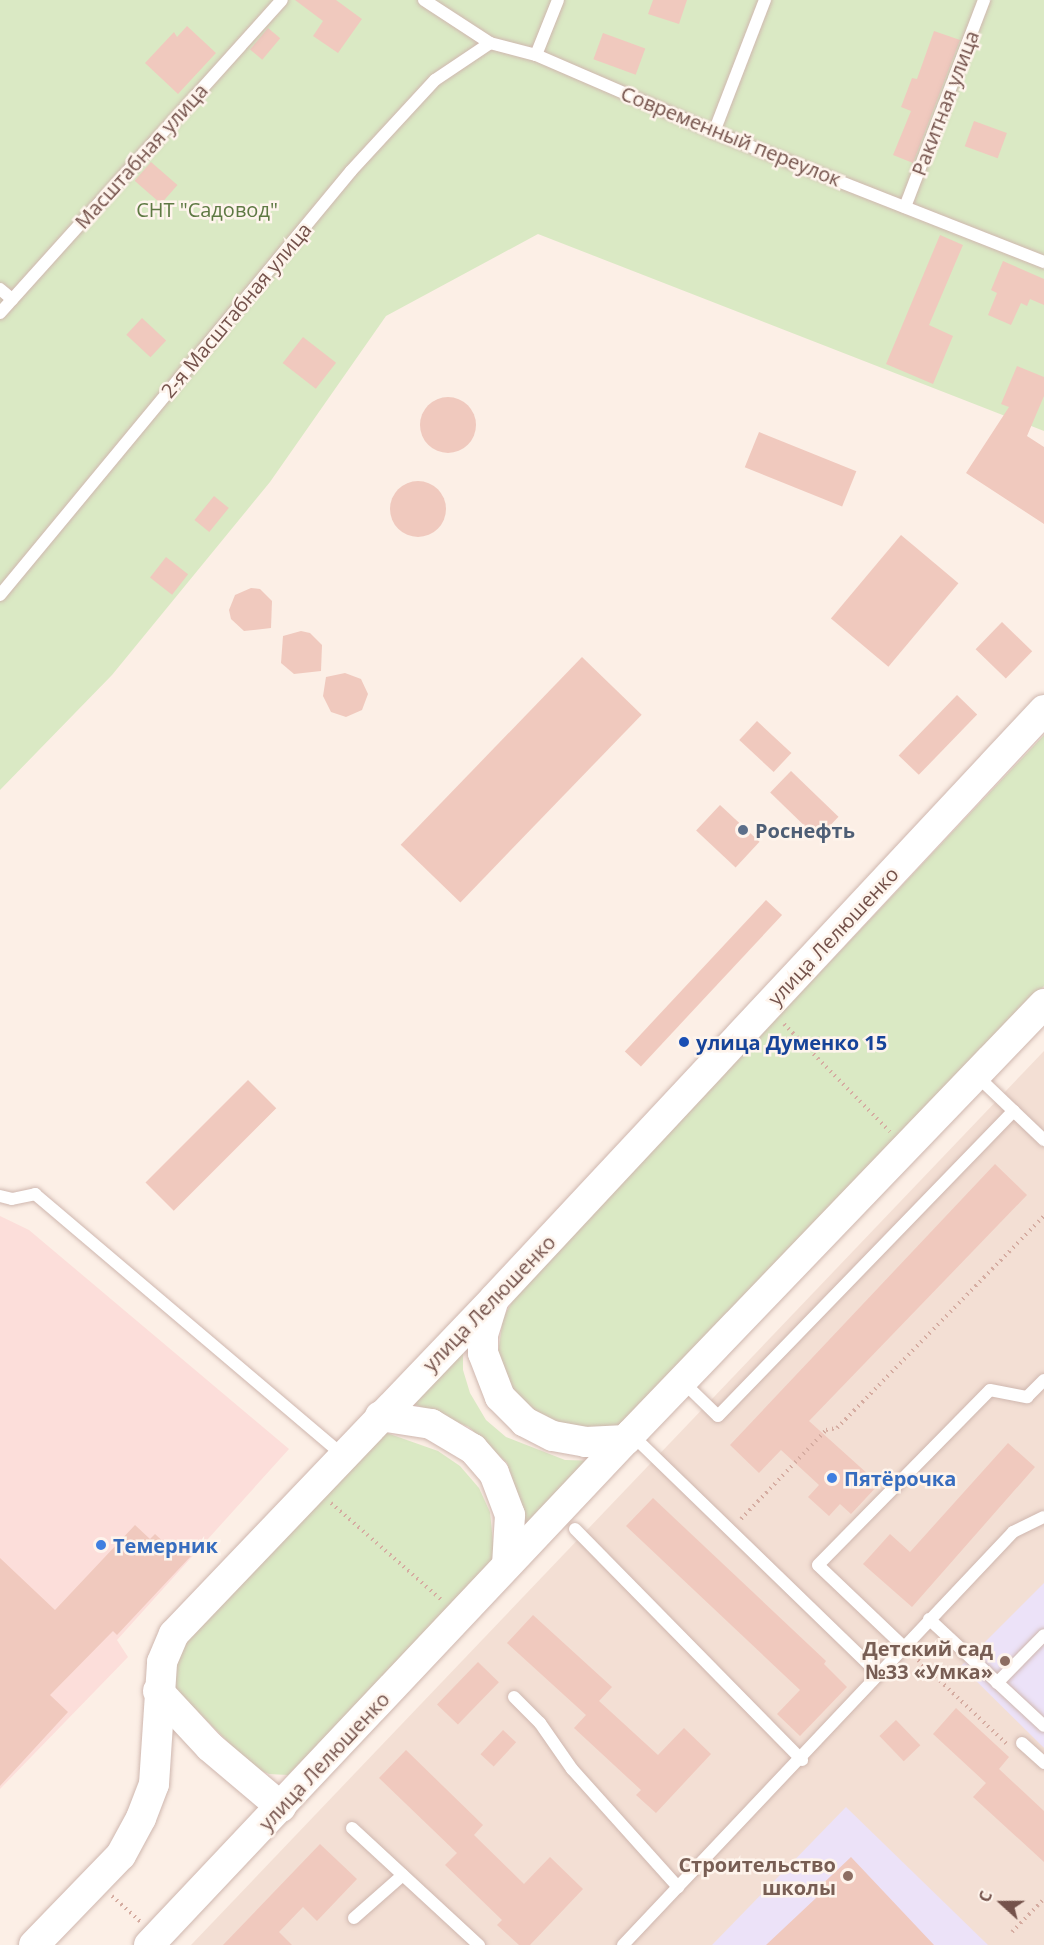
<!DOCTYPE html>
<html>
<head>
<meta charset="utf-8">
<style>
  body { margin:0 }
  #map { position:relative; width:1044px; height:1945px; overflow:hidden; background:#fcefe6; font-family:"Open Sans",sans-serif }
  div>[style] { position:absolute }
  .residential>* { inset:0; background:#f3dfd4 }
  .commercial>* { inset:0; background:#fcdeda }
  .education>* { inset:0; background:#ece2f8 }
  .green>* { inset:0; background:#dae9c4 }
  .building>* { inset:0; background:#f0c9be; transform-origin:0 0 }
  .round { border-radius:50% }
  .path>* { height:4px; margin-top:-2px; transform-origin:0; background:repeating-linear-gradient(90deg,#d5aca1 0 1.5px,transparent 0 6px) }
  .roads { filter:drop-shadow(0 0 2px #cfb7af) drop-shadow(0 0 2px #cfb7af) }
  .service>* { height:12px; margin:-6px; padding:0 6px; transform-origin:6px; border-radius:6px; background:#fff }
  .tertiary>* { height:30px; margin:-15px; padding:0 15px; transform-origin:15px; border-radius:15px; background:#fff }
  .dots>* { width:16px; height:16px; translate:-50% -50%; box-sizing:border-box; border:3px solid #fef4ec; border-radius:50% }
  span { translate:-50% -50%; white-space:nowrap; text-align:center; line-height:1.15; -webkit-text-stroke:5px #fef4ec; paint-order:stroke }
  .street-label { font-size:20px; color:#74524b }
  .park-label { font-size:20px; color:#5e7943 }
  .service-label { font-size:20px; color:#4e5e75; font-weight:700 }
  .left { translate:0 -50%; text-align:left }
  .transit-label { font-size:20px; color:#164399; font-weight:700 }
  .shop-label { font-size:20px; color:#366cbe; font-weight:700 }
  .education-label { font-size:20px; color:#785e54; font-weight:700 }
  .right { translate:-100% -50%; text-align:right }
  .north { position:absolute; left:972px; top:1873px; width:60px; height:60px; -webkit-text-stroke:4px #fef4ec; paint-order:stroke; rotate:291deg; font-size:16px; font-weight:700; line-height:24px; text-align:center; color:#74524b }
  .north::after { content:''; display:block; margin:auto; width:21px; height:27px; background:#74524b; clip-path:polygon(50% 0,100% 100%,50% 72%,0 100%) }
</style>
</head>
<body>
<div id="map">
  <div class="residential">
    <div style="clip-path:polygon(1044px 1051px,1044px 1945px,191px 1945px)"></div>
  </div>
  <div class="commercial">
    <div style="clip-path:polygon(0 1216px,29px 1230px,289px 1449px,117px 1640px,128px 1657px,0 1789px)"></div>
  </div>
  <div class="education">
    <div style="clip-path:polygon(1044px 1583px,1044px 1748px,961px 1666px)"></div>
    <div style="clip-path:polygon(846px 1807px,988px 1945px,712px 1945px)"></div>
  </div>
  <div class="green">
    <div style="clip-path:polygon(0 0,1044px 0,1044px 431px,538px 234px,386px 316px,270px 482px,112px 675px,0 790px)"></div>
    <div style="clip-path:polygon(1044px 735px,1044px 986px,633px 1420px,607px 1432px,582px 1436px,517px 1404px,497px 1361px,503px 1318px,516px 1295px)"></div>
    <div style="clip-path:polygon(463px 1348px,463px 1370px,470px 1393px,486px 1420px,506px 1437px,565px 1460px,601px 1461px,518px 1544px,521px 1505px,507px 1463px,469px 1427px,409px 1402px)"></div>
    <div style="clip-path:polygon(387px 1433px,438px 1451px,460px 1466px,479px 1488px,490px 1512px,494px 1552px,490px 1568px,288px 1775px,269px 1774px,253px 1767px,172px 1686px,182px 1638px,377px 1436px)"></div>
  </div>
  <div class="building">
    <div style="clip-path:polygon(295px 0,336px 0,362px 19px,338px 53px,313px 36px,323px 21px)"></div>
    <div style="clip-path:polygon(653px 0,687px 0,679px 24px,648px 14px)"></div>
    <div style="clip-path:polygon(187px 26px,216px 53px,178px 94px,145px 63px,174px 32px,177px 37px)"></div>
    <div style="left:268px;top:28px;width:16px;height:28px;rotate:40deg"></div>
    <div style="clip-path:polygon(934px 31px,960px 40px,913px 163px,893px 155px,911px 111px,901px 107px,912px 78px,917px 79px)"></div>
    <div style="left:603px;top:33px;width:45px;height:28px;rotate:20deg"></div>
    <div style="left:974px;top:121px;width:35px;height:27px;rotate:20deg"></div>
    <div style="left:151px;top:162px;width:35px;height:25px;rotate:41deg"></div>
    <div style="clip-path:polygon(940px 235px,963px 245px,929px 325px,953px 336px,933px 384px,886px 364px)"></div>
    <div style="clip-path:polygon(1003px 261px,1044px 279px,1044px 305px,1030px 299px,1027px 306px,1021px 303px,1011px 325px,988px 315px,997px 293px,991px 290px)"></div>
    <div style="left:142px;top:318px;width:33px;height:23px;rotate:43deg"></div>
    <div style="left:303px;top:337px;width:42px;height:33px;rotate:38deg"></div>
    <div style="clip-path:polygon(1017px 366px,1044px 377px,1044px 396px,1027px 436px,1044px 447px,1044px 524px,966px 473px,1009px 407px,1001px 404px)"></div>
    <div class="round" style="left:420px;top:397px;width:56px;height:56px"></div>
    <div style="left:759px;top:432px;width:105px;height:38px;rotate:22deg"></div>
    <div class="round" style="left:390px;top:481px;width:56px;height:56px"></div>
    <div style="left:214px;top:496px;width:19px;height:31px;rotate:39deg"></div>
    <div style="left:901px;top:535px;width:75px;height:109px;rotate:40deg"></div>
    <div style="left:166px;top:557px;width:28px;height:26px;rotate:38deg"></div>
    <div style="clip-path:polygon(251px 588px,260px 589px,272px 601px,271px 628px,244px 631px,231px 619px,229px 610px,235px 595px)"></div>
    <div style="left:1002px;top:622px;width:42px;height:38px;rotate:44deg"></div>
    <div style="clip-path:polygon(301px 631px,310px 633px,322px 645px,321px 671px,294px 674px,281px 663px,283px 636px)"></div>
    <div style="left:582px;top:657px;width:83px;height:261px;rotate:44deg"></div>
    <div style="clip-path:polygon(345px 673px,361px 679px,368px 694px,362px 710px,346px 717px,331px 712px,323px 696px,326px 677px)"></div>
    <div style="left:957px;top:695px;width:28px;height:84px;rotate:44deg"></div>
    <div style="left:757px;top:721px;width:47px;height:26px;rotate:43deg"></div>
    <div style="left:791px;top:771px;width:66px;height:30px;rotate:44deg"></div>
    <div style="left:720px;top:805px;width:54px;height:35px;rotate:43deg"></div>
    <div style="left:766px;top:900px;width:22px;height:207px;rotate:43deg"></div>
    <div style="left:248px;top:1080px;width:40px;height:145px;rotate:45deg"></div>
    <div style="clip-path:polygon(995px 1164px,1027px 1195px,809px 1421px,879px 1484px,851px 1514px,840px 1504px,829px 1516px,808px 1497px,819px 1485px,781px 1450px,759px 1473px,730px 1445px)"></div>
    <div style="clip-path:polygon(1008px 1443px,1035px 1467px,912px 1607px,863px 1564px,890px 1534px,910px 1552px)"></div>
    <div style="clip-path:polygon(653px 1498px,826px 1661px,824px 1664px,847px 1687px,800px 1736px,777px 1714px,800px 1690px,626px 1526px)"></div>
    <div style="clip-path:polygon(135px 1525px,150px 1539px,155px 1534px,170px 1548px,176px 1542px,191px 1556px,117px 1635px,113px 1631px,50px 1695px,68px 1712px,0 1786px,0 1558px,55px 1610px)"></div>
    <div style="clip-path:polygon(533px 1615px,612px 1687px,599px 1701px,658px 1755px,684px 1728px,711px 1754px,656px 1813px,636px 1795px,641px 1790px,574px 1728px,586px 1715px,507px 1643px)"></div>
    <div style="left:478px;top:1662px;width:29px;height:59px;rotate:44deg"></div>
    <div style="clip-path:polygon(956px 1708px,1009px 1757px,999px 1769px,1044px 1811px,1044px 1862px,973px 1797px,986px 1783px,933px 1734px)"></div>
    <div style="left:896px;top:1720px;width:35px;height:23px;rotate:46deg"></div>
    <div style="left:503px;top:1730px;width:18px;height:33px;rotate:43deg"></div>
    <div style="clip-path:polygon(406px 1750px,483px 1825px,474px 1835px,524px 1884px,550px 1857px,583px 1889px,530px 1945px,519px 1945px,497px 1925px,502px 1920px,445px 1865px,457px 1853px,379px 1778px)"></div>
    <div style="clip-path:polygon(320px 1844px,357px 1879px,317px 1921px,303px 1907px,279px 1932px,292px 1945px,223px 1945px)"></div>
    <div style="clip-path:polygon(851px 1857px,934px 1945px,766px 1945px,816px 1898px,812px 1894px)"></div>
  </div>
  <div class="path">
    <div style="left:784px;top:1024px;width:151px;rotate:45.5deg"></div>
    <div style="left:331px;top:1503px;width:149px;rotate:41.2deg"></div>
    <div style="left:741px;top:1519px;width:123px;rotate:-46.3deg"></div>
    <div style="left:826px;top:1430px;width:11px;rotate:-10deg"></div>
    <div style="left:837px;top:1428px;width:296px;rotate:-45.7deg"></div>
    <div style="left:918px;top:1660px;width:124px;rotate:43.4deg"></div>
    <div style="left:112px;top:1896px;width:38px;rotate:42deg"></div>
    <div style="left:1012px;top:1932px;width:46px;rotate:-45.9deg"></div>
  </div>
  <div class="roads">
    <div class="service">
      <div style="left:424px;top:0;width:79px;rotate:33.1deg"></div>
      <div style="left:490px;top:43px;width:48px;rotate:14.6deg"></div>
      <div style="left:536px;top:55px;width:194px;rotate:23.4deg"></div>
      <div style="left:714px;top:132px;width:355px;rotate:21.5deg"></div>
      <div style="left:536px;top:55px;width:59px;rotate:-68.2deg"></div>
      <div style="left:714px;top:132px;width:142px;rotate:-68.9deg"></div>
      <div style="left:905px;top:207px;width:222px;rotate:-69.1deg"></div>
      <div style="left:0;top:289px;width:16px;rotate:40deg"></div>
      <div style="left:0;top:313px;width:421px;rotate:-48deg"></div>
      <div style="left:0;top:595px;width:550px;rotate:-50.38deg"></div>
      <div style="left:351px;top:171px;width:124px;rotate:-47.3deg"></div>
      <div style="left:435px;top:80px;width:66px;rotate:-33.9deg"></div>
      <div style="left:976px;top:1075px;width:94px;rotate:43.7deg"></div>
      <div style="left:0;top:1196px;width:12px;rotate:14deg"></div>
      <div style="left:12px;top:1199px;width:24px;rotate:-12deg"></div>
      <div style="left:35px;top:1194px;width:404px;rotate:40.3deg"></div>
      <div style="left:682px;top:1381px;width:50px;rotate:44.2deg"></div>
      <div style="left:718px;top:1416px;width:425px;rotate:-45.9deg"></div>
      <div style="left:631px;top:1434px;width:345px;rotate:44.1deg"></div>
      <div style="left:575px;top:1529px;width:324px;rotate:45.5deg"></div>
      <div style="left:929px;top:1619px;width:157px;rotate:42.9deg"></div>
      <div style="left:903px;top:1646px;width:117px;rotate:-136.4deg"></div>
      <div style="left:818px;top:1565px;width:245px;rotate:-45.5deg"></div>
      <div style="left:990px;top:1390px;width:38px;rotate:11deg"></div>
      <div style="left:1027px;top:1397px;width:24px;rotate:-45deg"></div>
      <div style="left:997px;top:1683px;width:67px;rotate:-45.6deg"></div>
      <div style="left:514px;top:1697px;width:37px;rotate:45deg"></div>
      <div style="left:540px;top:1723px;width:56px;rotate:55.2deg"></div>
      <div style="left:572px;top:1769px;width:159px;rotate:48.1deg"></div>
      <div style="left:1022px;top:1743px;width:30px;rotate:42deg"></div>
      <div style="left:352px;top:1828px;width:173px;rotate:42.7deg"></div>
      <div style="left:354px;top:1918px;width:65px;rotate:-41.3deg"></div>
      <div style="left:623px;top:1945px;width:568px;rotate:-46.64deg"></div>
      <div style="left:1013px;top:1532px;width:34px;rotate:-26deg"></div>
    </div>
    <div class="tertiary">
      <div style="left:493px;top:1302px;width:34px;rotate:107deg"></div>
      <div style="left:483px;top:1334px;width:19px;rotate:90deg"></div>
      <div style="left:483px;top:1353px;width:47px;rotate:68.9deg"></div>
      <div style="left:500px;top:1397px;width:35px;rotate:45deg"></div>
      <div style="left:525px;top:1422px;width:31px;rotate:27deg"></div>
      <div style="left:553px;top:1436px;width:34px;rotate:10deg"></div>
      <div style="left:586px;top:1442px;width:40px;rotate:-2.9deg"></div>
      <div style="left:380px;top:1416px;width:52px;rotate:8.9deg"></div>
      <div style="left:431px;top:1424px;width:49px;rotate:30.8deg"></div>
      <div style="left:473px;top:1449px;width:32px;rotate:49deg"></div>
      <div style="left:494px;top:1473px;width:45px;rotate:69.1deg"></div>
      <div style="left:510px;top:1515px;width:50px;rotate:93.4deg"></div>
      <div style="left:158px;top:1691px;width:76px;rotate:47.1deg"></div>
      <div style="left:210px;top:1747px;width:93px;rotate:40.2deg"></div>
      <div style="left:34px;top:1945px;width:125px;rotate:-46deg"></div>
      <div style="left:121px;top:1855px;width:42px;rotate:-61.6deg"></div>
      <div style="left:141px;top:1818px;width:36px;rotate:-69deg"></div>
      <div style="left:154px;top:1784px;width:122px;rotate:-86.2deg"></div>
      <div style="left:162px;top:1662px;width:30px;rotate:-67deg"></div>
      <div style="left:174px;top:1634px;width:463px;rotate:-46.3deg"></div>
      <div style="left:494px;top:1299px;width:806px;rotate:-46.96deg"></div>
      <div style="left:149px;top:1945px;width:702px;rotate:-46.67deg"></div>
      <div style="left:631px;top:1434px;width:596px;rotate:-46.16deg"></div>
    </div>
  </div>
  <div class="dots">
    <div style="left:743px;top:830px;background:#5c6f8a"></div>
    <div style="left:684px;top:1042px;background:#1a4fb4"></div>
    <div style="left:832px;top:1478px;background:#3f7fe0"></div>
    <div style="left:101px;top:1545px;background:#3f7fe0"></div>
    <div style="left:1005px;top:1661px;background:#8d6e63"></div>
    <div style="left:848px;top:1876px;background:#8d6e63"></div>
  </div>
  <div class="street-label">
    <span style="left:945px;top:103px;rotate:-69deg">Ракитная улица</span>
    <span style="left:731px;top:136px;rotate:22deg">Современный переулок</span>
    <span style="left:141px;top:156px;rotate:-48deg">Масштабная улица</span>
    <span style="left:236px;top:310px;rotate:-50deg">2-я Масштабная улица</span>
    <span style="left:833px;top:936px;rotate:-47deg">улица Лелюшенко</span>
    <span style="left:489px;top:1303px;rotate:-46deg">улица Лелюшенко</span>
    <span style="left:324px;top:1761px;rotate:-47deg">улица Лелюшенко</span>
  </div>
  <div class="park-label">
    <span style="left:207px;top:209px">СНТ "Садовод"</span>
  </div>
  <div class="service-label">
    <span class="left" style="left:755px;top:830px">Роснефть</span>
  </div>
  <div class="transit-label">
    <span class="left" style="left:696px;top:1042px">улица Думенко 15</span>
  </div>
  <div class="shop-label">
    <span class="left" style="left:844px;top:1478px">Пятёрочка</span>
    <span class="left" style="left:113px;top:1545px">Темерник</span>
  </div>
  <div class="education-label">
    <span class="right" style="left:993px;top:1660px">Детский сад<br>№33 «Умка»</span>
    <span class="right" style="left:836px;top:1876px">Строительство<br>школы</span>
  </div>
  <div class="north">С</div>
</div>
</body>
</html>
